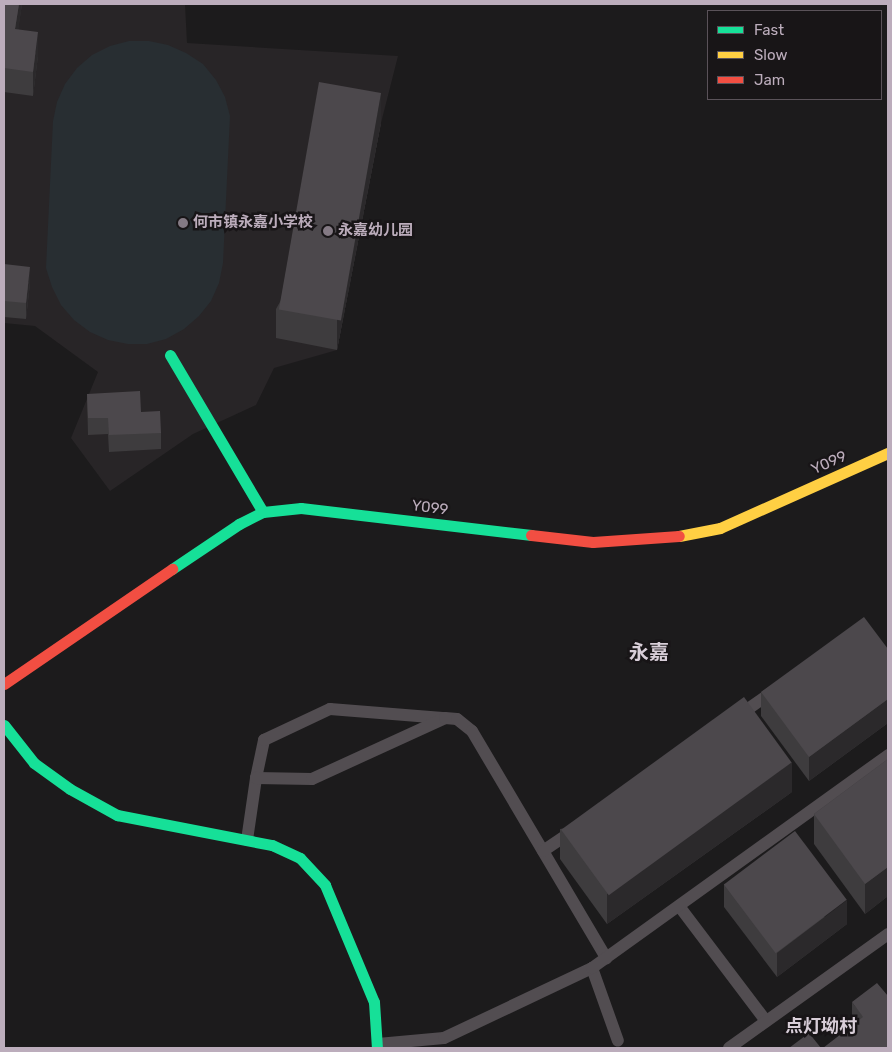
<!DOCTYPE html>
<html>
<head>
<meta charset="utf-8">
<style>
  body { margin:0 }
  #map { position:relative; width:892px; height:1052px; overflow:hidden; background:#1c1b1c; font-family:Rubik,"Noto Sans SC",sans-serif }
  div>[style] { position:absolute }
  .built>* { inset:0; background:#282527 }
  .green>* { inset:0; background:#282e32 }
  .lane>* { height:12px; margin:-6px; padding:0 6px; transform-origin:6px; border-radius:6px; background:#524d51 }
  .fast>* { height:11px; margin:-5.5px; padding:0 5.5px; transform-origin:5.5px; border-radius:5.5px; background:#16e098 }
  .slow>* { height:11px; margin:-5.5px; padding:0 5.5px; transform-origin:5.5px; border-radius:5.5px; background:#ffcf43 }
  .jam>* { height:11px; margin:-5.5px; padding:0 5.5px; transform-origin:5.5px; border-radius:5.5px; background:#f24e42 }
  .wall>* { inset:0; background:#3e3c3e }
  .shaded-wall>* { inset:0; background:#2b292b }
  .building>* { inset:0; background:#4c484c; transform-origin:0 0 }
  .dots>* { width:14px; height:14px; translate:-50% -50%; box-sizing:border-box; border:2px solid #181517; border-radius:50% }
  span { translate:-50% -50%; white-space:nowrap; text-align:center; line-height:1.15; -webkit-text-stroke:5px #181517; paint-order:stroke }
  .poi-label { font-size:15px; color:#bcadbc; font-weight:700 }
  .left { translate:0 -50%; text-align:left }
  .street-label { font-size:15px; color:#bcadbc }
  .quarter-label { font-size:18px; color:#d8ced8; font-weight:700 }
  .district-label { font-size:20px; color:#d8ced8; font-weight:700 }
  .frame { position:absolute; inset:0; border:5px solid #bcadbc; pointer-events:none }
  .legend { position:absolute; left:707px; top:10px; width:175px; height:90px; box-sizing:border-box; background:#181517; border:1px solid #5a5259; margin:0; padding:6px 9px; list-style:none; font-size:15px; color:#bcadbc }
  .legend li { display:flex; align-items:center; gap:10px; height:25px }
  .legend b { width:25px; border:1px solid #5a5259 }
</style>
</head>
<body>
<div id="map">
  <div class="built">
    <div style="clip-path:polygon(4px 4px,185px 4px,187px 43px,398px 56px,381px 123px,337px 350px,274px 368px,256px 405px,193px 434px,110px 491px,71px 438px,98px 372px,35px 326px,4px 323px)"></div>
  </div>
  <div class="green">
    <div style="clip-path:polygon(129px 41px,149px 41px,168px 45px,186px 53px,203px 64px,216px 80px,225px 97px,230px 116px,223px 263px,219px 283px,211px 301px,199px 316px,184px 329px,166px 339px,147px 344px,128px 344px,108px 340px,90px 332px,74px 320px,61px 305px,52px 287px,46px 268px,53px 121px,57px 102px,65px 84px,77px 68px,92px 55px,110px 46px)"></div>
  </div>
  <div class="lane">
    <div style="left:738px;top:716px;width:45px;rotate:-35.1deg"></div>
    <div style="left:256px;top:778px;width:39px;rotate:-78deg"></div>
    <div style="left:264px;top:740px;width:73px;rotate:-25.2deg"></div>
    <div style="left:330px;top:709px;width:113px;rotate:4.6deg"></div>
    <div style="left:247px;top:840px;width:63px;rotate:-81.7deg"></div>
    <div style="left:256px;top:778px;width:56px;rotate:1deg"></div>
    <div style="left:312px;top:779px;width:146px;rotate:-24.6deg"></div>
    <div style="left:445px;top:718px;width:12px;rotate:5deg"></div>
    <div style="left:457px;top:719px;width:19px;rotate:39deg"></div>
    <div style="left:472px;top:731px;width:264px;rotate:59.4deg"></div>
    <div style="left:543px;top:851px;width:37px;rotate:-34deg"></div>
    <div style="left:679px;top:906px;width:144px;rotate:52.9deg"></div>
    <div style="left:592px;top:968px;width:77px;rotate:70.4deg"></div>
    <div style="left:378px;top:1044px;width:66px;rotate:-5.2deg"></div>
    <div style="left:444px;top:1038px;width:164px;rotate:-25.3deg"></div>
    <div style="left:592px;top:968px;width:365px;rotate:-35.7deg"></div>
    <div style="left:729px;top:1048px;width:196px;rotate:-35.6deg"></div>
  </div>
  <div class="fast">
    <div style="left:170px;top:355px;width:182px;rotate:59.4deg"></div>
    <div style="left:172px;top:569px;width:81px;rotate:-33.9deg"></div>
    <div style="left:239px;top:524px;width:27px;rotate:-27deg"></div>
    <div style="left:263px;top:512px;width:38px;rotate:-6deg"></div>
    <div style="left:301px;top:508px;width:232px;rotate:6.7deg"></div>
    <div style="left:4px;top:725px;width:48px;rotate:51.7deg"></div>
    <div style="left:34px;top:763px;width:44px;rotate:35.8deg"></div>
    <div style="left:70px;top:789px;width:54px;rotate:29deg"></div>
    <div style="left:117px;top:815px;width:158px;rotate:11deg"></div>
    <div style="left:272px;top:845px;width:31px;rotate:25deg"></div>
    <div style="left:300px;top:858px;width:37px;rotate:47deg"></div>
    <div style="left:325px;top:885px;width:127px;rotate:67.3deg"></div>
    <div style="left:374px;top:1002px;width:46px;rotate:86.3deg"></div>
  </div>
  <div class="slow">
    <div style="left:679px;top:536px;width:42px;rotate:-11deg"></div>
    <div style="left:720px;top:528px;width:184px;rotate:-24.1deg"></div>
  </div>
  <div class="jam">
    <div style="left:531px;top:535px;width:62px;rotate:6.4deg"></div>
    <div style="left:593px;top:542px;width:86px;rotate:-4deg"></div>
    <div style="left:4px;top:684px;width:204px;rotate:-34.4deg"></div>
  </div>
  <div class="wall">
    <div style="clip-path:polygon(4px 4px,22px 4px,18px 29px,38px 56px,33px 96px,4px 92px)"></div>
    <div style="clip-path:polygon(381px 123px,337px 350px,276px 338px,276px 309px)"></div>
    <div style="clip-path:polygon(4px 264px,30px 283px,26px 319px,4px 317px)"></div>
    <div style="clip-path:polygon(87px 394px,141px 412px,161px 433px,161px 449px,109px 452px,108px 434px,88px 435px)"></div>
    <div style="clip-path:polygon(888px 649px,888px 723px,809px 781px,761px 716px,761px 692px)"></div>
    <div style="clip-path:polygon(888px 759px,888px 896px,865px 914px,814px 844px,814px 814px)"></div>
    <div style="clip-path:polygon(792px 792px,607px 924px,560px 859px,560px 829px)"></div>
    <div style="clip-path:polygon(724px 884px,847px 924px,777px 977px,724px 907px)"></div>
    <div style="clip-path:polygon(852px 1002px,888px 1048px,852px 1026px)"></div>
  </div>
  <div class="shaded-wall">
    <div style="clip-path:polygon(19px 4px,22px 4px,15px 53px,15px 29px)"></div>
    <div style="clip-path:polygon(38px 32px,38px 56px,33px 96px,33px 72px)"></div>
    <div style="clip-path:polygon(381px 93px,381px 123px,337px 350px,337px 320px)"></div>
    <div style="clip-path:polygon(30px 267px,30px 283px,26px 319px,26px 303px)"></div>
    <div style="clip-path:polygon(888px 699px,888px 723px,809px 781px,809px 757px)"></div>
    <div style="clip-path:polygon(792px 762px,792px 792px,607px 924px,607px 894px)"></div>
    <div style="clip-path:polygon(888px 867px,888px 896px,865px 914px,865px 884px)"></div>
    <div style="clip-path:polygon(847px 900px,847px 924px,777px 977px,777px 953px)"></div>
  </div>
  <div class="building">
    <div style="clip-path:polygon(4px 4px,19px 4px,15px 29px,38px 32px,33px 72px,4px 68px)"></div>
    <div style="left:319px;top:82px;width:63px;height:231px;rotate:10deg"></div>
    <div style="clip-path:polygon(4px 264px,30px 267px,26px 303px,4px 301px)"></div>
    <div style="clip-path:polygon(140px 391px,141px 412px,160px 411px,161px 433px,109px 435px,108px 418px,88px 418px,87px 394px)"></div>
    <div style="clip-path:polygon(864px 617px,888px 649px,888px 699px,809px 757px,761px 692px)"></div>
    <div style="left:744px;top:697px;width:81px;height:226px;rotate:54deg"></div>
    <div style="clip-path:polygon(888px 759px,888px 867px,865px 884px,814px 814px)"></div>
    <div style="left:795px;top:831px;width:86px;height:89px;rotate:53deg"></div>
    <div style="clip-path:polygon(877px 983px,888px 996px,888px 1048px,823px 1048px,863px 1017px,852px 1002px)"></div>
    <div style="clip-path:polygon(809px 1033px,821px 1048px,789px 1048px)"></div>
  </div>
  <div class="dots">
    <div style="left:183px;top:223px;background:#847a84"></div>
    <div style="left:328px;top:231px;background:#847a84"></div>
  </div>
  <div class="poi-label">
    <span class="left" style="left:193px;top:223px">何市镇永嘉小学校</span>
    <span class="left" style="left:338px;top:231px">永嘉幼儿园</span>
  </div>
  <div class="street-label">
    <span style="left:829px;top:463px;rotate:-24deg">Y099</span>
    <span style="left:430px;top:508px;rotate:7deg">Y099</span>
  </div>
  <div class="quarter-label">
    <span style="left:821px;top:1026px">点灯坳村</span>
  </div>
  <div class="district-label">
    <span style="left:649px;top:652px">永嘉</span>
  </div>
  <div class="frame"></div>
  <ul class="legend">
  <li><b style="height:6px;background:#16e098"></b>Fast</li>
  <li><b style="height:6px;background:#ffcf43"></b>Slow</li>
  <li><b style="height:6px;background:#f24e42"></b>Jam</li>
  </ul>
</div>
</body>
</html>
